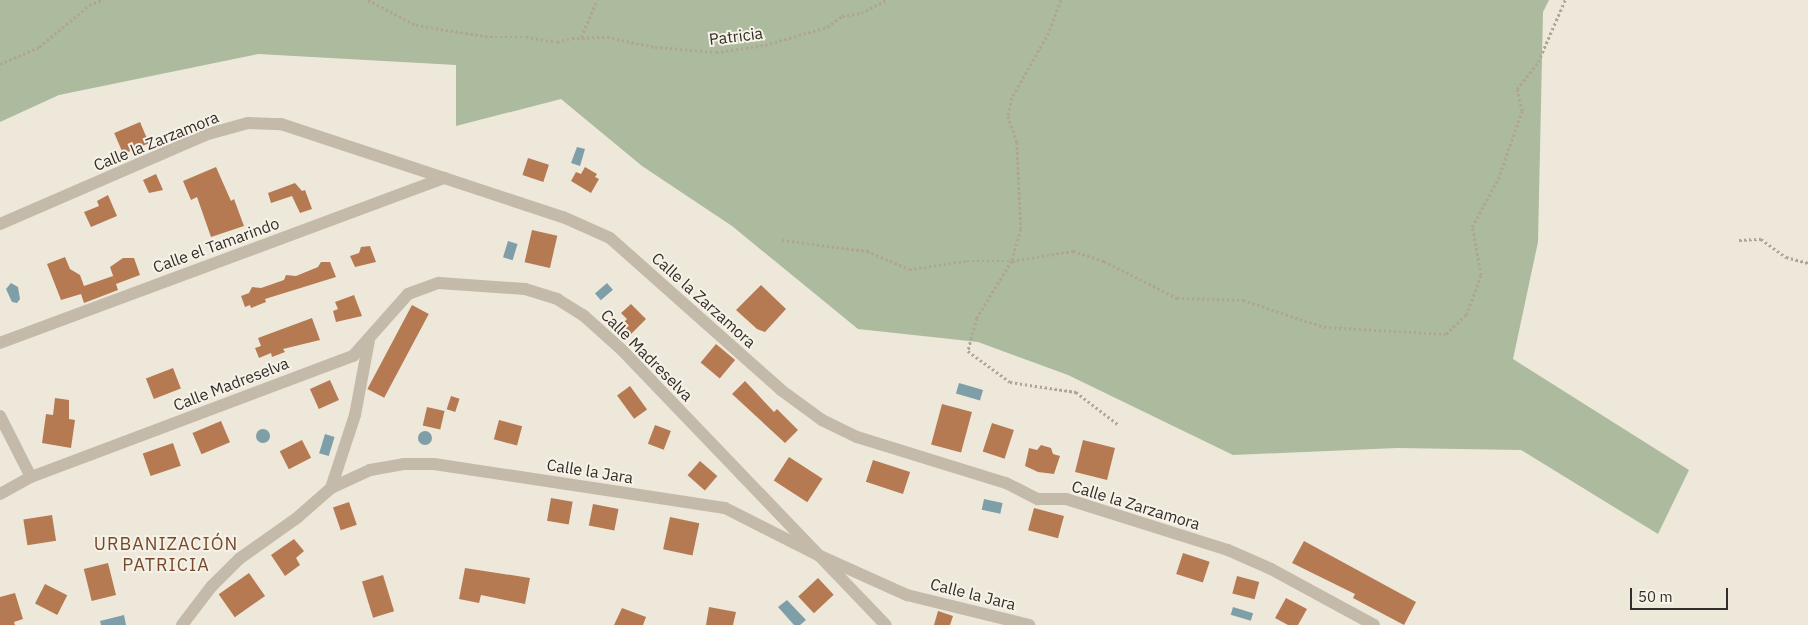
<!DOCTYPE html>
<html>
<head>
<meta charset="utf-8">
<style>
  body { margin:0 }
  #map { position:relative; width:1808px; height:625px; overflow:hidden; background:#eee8db; font-family:"IBM Plex Sans",sans-serif }
  div>[style] { position:absolute }
  .green>* { inset:0; background:#acbb9d }
  .water>* { inset:0; background:#7e9fa7; transform-origin:0 0 }
  .round { border-radius:50% }
  .building>* { inset:0; background:#b57a52; transform-origin:0 0 }
  .path>* { height:2.5px; margin-top:-1.25px; transform-origin:0; background:repeating-linear-gradient(90deg,#b0a493 0 2.5px,transparent 0 5px) }
  .street>* { height:12px; margin:-6px; padding:0 6px; transform-origin:6px; border-radius:6px; background:#c4baa9 }
  span { translate:-50% -50%; white-space:nowrap; text-align:center; line-height:1.15; -webkit-text-stroke:4px #f6f2e7; paint-order:stroke }
  .street-label { font-size:16px; color:#322d28 }
  .neighbourhood-label { font-size:18px; color:#76492c; letter-spacing:1px }
  .scale { position:absolute; left:1630px; top:588px; width:98px; height:22px; box-sizing:border-box; border:2px solid #322d28; border-top:0; padding-left:6px; font-size:15px; line-height:18px; white-space:nowrap; color:#322d28; -webkit-text-stroke:4px #f6f2e7; paint-order:stroke }
</style>
</head>
<body>
<div id="map">
  <div class="green">
    <div style="clip-path:polygon(0 0,1549px 0,1543px 12px,1538px 242px,1513px 359px,1689px 470px,1658px 534px,1521px 450px,1397px 448px,1233px 455px,1068px 375px,978px 342px,858px 329px,732px 226px,642px 166px,561px 99px,456px 126px,456px 65px,258px 54px,59px 95px,0 122px)"></div>
  </div>
  <div class="water">
    <div style="clip-path:polygon(577px 147px,585px 149px,580px 166px,571px 163px)"></div>
    <div style="left:508px;top:241px;width:10px;height:17px;rotate:17deg"></div>
    <div style="clip-path:polygon(11px 283px,18px 287px,20px 299px,17px 303px,12px 302px,6px 289px)"></div>
    <div style="left:607px;top:283px;width:9px;height:16px;rotate:49deg"></div>
    <div style="left:959px;top:383px;width:25px;height:11px;rotate:16deg"></div>
    <div class="round" style="left:256px;top:429px;width:14px;height:14px"></div>
    <div class="round" style="left:418px;top:431px;width:14px;height:14px"></div>
    <div style="left:325px;top:434px;width:10px;height:20px;rotate:17deg"></div>
    <div style="left:984px;top:499px;width:19px;height:11px;rotate:12deg"></div>
    <div style="clip-path:polygon(787px 600px,806px 620px,800px 625px,794px 625px,778px 607px)"></div>
    <div style="left:1233px;top:607px;width:21px;height:8px;rotate:17deg"></div>
    <div style="clip-path:polygon(124px 615px,126px 625px,101px 625px,100px 621px)"></div>
  </div>
  <div class="building">
    <div style="left:140px;top:122px;width:23px;height:28px;rotate:67deg"></div>
    <div style="left:528px;top:158px;width:22px;height:18px;rotate:18deg"></div>
    <div style="clip-path:polygon(216px 167px,231px 201px,234px 199px,244px 226px,211px 237px,197px 197px,191px 200px,183px 181px)"></div>
    <div style="clip-path:polygon(585px 167px,597px 174px,595px 177px,599px 179px,591px 193px,571px 181px,576px 172px,581px 174px)"></div>
    <div style="clip-path:polygon(156px 174px,163px 190px,149px 193px,143px 180px)"></div>
    <div style="clip-path:polygon(295px 183px,302px 191px,305px 190px,312px 209px,300px 213px,292px 196px,271px 203px,268px 193px)"></div>
    <div style="clip-path:polygon(108px 195px,117px 216px,91px 227px,84px 212px,99px 206px,97px 201px)"></div>
    <div style="left:532px;top:230px;width:26px;height:33px;rotate:13deg"></div>
    <div style="clip-path:polygon(370px 246px,376px 262px,355px 267px,350px 256px,359px 253px,361px 247px)"></div>
    <div style="clip-path:polygon(65px 257px,70px 269px,80px 275px,84px 286px,113px 276px,116px 284px,110px 267px,123px 258px,134px 258px,140px 275px,116px 284px,118px 290px,84px 303px,81px 294px,61px 300px,47px 264px)"></div>
    <div style="clip-path:polygon(321px 262px,330px 262px,336px 277px,265px 299px,266px 302px,251px 308px,250px 305px,245px 307px,241px 296px,249px 293px,252px 287px,261px 288px,284px 280px,286px 275px,296px 276px,318px 267px)"></div>
    <div style="clip-path:polygon(761px 285px,786px 309px,765px 332px,757px 329px,736px 310px)"></div>
    <div style="clip-path:polygon(354px 295px,362px 316px,336px 322px,333px 311px,338px 309px,335px 302px)"></div>
    <div style="clip-path:polygon(631px 304px,646px 319px,631px 334px,622px 324px,627px 319px,621px 313px)"></div>
    <div style="left:412px;top:305px;width:19px;height:95px;rotate:28deg"></div>
    <div style="clip-path:polygon(312px 318px,320px 340px,283px 349px,285px 352px,272px 357px,271px 353px,259px 358px,255px 348px,261px 346px,258px 338px)"></div>
    <div style="left:716px;top:344px;width:25px;height:24px;rotate:40deg"></div>
    <div style="left:173px;top:368px;width:22px;height:29px;rotate:69deg"></div>
    <div style="left:330px;top:380px;width:22px;height:22px;rotate:66deg"></div>
    <div style="clip-path:polygon(745px 381px,774px 412px,777px 409px,798px 430px,785px 443px,732px 394px)"></div>
    <div style="left:630px;top:386px;width:29px;height:16px;rotate:54deg"></div>
    <div style="left:451px;top:396px;width:9px;height:14px;rotate:18deg"></div>
    <div style="clip-path:polygon(55px 398px,69px 400px,69px 419px,75px 420px,71px 448px,42px 443px,46px 414px,53px 415px)"></div>
    <div style="left:942px;top:404px;width:31px;height:42px;rotate:15deg"></div>
    <div style="left:427px;top:407px;width:18px;height:19px;rotate:13deg"></div>
    <div style="left:499px;top:420px;width:24px;height:20px;rotate:15deg"></div>
    <div style="left:221px;top:421px;width:23px;height:31px;rotate:67deg"></div>
    <div style="left:992px;top:423px;width:23px;height:30px;rotate:18deg"></div>
    <div style="left:655px;top:425px;width:17px;height:20px;rotate:21deg"></div>
    <div style="left:302px;top:440px;width:20px;height:25px;rotate:63deg"></div>
    <div style="left:1083px;top:440px;width:33px;height:33px;rotate:14deg"></div>
    <div style="left:173px;top:443px;width:24px;height:32px;rotate:71deg"></div>
    <div style="clip-path:polygon(1041px 445px,1051px 448px,1053px 454px,1060px 456px,1054px 474px,1038px 472px,1025px 466px,1029px 448px,1037px 450px)"></div>
    <div style="left:789px;top:457px;width:40px;height:28px;rotate:33deg"></div>
    <div style="left:873px;top:460px;width:39px;height:23px;rotate:18deg"></div>
    <div style="left:700px;top:461px;width:23px;height:19px;rotate:41deg"></div>
    <div style="left:551px;top:498px;width:22px;height:23px;rotate:10deg"></div>
    <div style="left:349px;top:502px;width:24px;height:17px;rotate:71deg"></div>
    <div style="left:593px;top:504px;width:26px;height:22px;rotate:11deg"></div>
    <div style="left:1034px;top:508px;width:31px;height:23px;rotate:15deg"></div>
    <div style="left:52px;top:515px;width:26px;height:29px;rotate:81deg"></div>
    <div style="left:670px;top:517px;width:30px;height:33px;rotate:12deg"></div>
    <div style="clip-path:polygon(294px 539px,304px 551px,296px 558px,300px 565px,285px 576px,271px 555px)"></div>
    <div style="clip-path:polygon(1304px 541px,1416px 602px,1404px 625px,1353px 598px,1355px 594px,1292px 563px)"></div>
    <div style="left:1183px;top:553px;width:28px;height:22px;rotate:18deg"></div>
    <div style="left:108px;top:563px;width:33px;height:25px;rotate:76deg"></div>
    <div style="clip-path:polygon(465px 568px,530px 578px,525px 604px,481px 595px,479px 603px,459px 599px)"></div>
    <div style="left:249px;top:573px;width:28px;height:37px;rotate:55deg"></div>
    <div style="left:383px;top:575px;width:38px;height:22px;rotate:73deg"></div>
    <div style="left:1237px;top:576px;width:23px;height:18px;rotate:15deg"></div>
    <div style="left:818px;top:578px;width:23px;height:27px;rotate:47deg"></div>
    <div style="left:45px;top:584px;width:25px;height:22px;rotate:27deg"></div>
    <div style="clip-path:polygon(15px 593px,23px 619px,14px 622px,15px 625px,0 625px,0 597px)"></div>
    <div style="clip-path:polygon(1286px 598px,1307px 609px,1298px 625px,1288px 625px,1275px 618px)"></div>
    <div style="clip-path:polygon(709px 607px,736px 612px,733px 625px,706px 625px)"></div>
    <div style="clip-path:polygon(622px 608px,646px 617px,643px 625px,614px 625px)"></div>
    <div style="clip-path:polygon(938px 611px,953px 616px,950px 625px,934px 625px)"></div>
  </div>
  <div class="path">
    <div style="left:368px;top:0;width:54px;rotate:27.5deg"></div>
    <div style="left:416px;top:25px;width:75px;rotate:9.2deg"></div>
    <div style="left:490px;top:37px;width:36px"></div>
    <div style="left:526px;top:37px;width:31px;rotate:9deg"></div>
    <div style="left:557px;top:42px;width:16px;rotate:-15deg"></div>
    <div style="left:572px;top:38px;width:35px;rotate:-2deg"></div>
    <div style="left:607px;top:37px;width:49px;rotate:11.8deg"></div>
    <div style="left:655px;top:47px;width:61px;rotate:4.7deg"></div>
    <div style="left:716px;top:52px;width:49px;rotate:-8.1deg"></div>
    <div style="left:765px;top:45px;width:65px;rotate:-16.2deg"></div>
    <div style="left:827px;top:27px;width:19px;rotate:-36deg"></div>
    <div style="left:842px;top:16px;width:19px;rotate:-9deg"></div>
    <div style="left:861px;top:13px;width:29px;rotate:-27deg"></div>
    <div style="left:1061px;top:0;width:35px;rotate:110deg"></div>
    <div style="left:1049px;top:33px;width:75px;rotate:119.6deg"></div>
    <div style="left:1012px;top:98px;width:18px;rotate:103deg"></div>
    <div style="left:1008px;top:116px;width:28px;rotate:71deg"></div>
    <div style="left:1017px;top:142px;width:87px;rotate:87.4deg"></div>
    <div style="left:1021px;top:229px;width:33px;rotate:106deg"></div>
    <div style="left:1012px;top:261px;width:67px;rotate:121.6deg"></div>
    <div style="left:977px;top:318px;width:34px;rotate:105deg"></div>
    <div style="left:968px;top:351px;width:52px;rotate:36.4deg"></div>
    <div style="left:1010px;top:382px;width:67px;rotate:8.6deg"></div>
    <div style="left:1076px;top:392px;width:54px;rotate:37.5deg"></div>
    <div style="left:581px;top:37px;width:40px;rotate:-66.6deg"></div>
    <div style="left:0;top:64px;width:43px;rotate:-23.6deg"></div>
    <div style="left:39px;top:47px;width:65px;rotate:-40deg"></div>
    <div style="left:89px;top:5px;width:14px;rotate:-21deg"></div>
    <div style="left:782px;top:240px;width:86px;rotate:7.4deg"></div>
    <div style="left:867px;top:251px;width:46px;rotate:23.2deg"></div>
    <div style="left:909px;top:269px;width:59px;rotate:-7.9deg"></div>
    <div style="left:967px;top:261px;width:45px"></div>
    <div style="left:1012px;top:261px;width:62px;rotate:-9.3deg"></div>
    <div style="left:1073px;top:251px;width:33px;rotate:18deg"></div>
    <div style="left:1104px;top:261px;width:82px;rotate:26.9deg"></div>
    <div style="left:1177px;top:298px;width:66px;rotate:1.7deg"></div>
    <div style="left:1243px;top:300px;width:85px;rotate:18.4deg"></div>
    <div style="left:1324px;top:327px;width:122px;rotate:3.3deg"></div>
    <div style="left:1446px;top:334px;width:28px;rotate:-44deg"></div>
    <div style="left:1466px;top:315px;width:43px;rotate:-69.4deg"></div>
    <div style="left:1481px;top:275px;width:49px;rotate:-100.6deg"></div>
    <div style="left:1472px;top:227px;width:55px;rotate:-61.6deg"></div>
    <div style="left:1498px;top:179px;width:72px;rotate:-70.6deg"></div>
    <div style="left:1522px;top:111px;width:23px;rotate:-103deg"></div>
    <div style="left:1517px;top:89px;width:34px;rotate:-52deg"></div>
    <div style="left:1538px;top:62px;width:68px;rotate:-66.5deg"></div>
    <div style="left:1739px;top:240px;width:22px;rotate:-3deg"></div>
    <div style="left:1761px;top:239px;width:31px;rotate:36deg"></div>
    <div style="left:1786px;top:257px;width:23px;rotate:15deg"></div>
  </div>
  <div class="street">
    <div style="left:0;top:224px;width:227px;rotate:-23.4deg"></div>
    <div style="left:208px;top:134px;width:41px;rotate:-15.4deg"></div>
    <div style="left:248px;top:123px;width:33px;rotate:2deg"></div>
    <div style="left:281px;top:124px;width:297px;rotate:18.3deg"></div>
    <div style="left:563px;top:217px;width:51px;rotate:24.1deg"></div>
    <div style="left:610px;top:238px;width:229px;rotate:41.6deg"></div>
    <div style="left:781px;top:390px;width:51px;rotate:36.2deg"></div>
    <div style="left:822px;top:420px;width:39px;rotate:26deg"></div>
    <div style="left:857px;top:437px;width:156px;rotate:17.2deg"></div>
    <div style="left:1006px;top:483px;width:36px;rotate:27deg"></div>
    <div style="left:1038px;top:499px;width:28px"></div>
    <div style="left:1066px;top:499px;width:170px;rotate:17.5deg"></div>
    <div style="left:1228px;top:550px;width:47px;rotate:23.8deg"></div>
    <div style="left:1271px;top:569px;width:117px;rotate:28.5deg"></div>
    <div style="left:0;top:343px;width:474px;rotate:-20.4deg"></div>
    <div style="left:0;top:416px;width:68px;rotate:63.1deg"></div>
    <div style="left:331px;top:488px;width:77px;rotate:-71.8deg"></div>
    <div style="left:355px;top:415px;width:76px;rotate:-79.4deg"></div>
    <div style="left:0;top:494px;width:35px;rotate:-29deg"></div>
    <div style="left:31px;top:477px;width:344px;rotate:-20.6deg"></div>
    <div style="left:353px;top:356px;width:83px;rotate:-48.4deg"></div>
    <div style="left:408px;top:294px;width:33px;rotate:-20deg"></div>
    <div style="left:439px;top:283px;width:86px;rotate:4deg"></div>
    <div style="left:525px;top:289px;width:34px;rotate:17deg"></div>
    <div style="left:557px;top:299px;width:31px;rotate:32deg"></div>
    <div style="left:583px;top:315px;width:52px;rotate:41.9deg"></div>
    <div style="left:622px;top:350px;width:381px;rotate:46.2deg"></div>
    <div style="left:182px;top:625px;width:48px;rotate:-52.7deg"></div>
    <div style="left:211px;top:587px;width:40px;rotate:-45deg"></div>
    <div style="left:239px;top:559px;width:72px;rotate:-35.4deg"></div>
    <div style="left:298px;top:517px;width:44px;rotate:-41.3deg"></div>
    <div style="left:331px;top:488px;width:43px;rotate:-24.8deg"></div>
    <div style="left:370px;top:470px;width:34px;rotate:-10deg"></div>
    <div style="left:403px;top:464px;width:31px"></div>
    <div style="left:434px;top:464px;width:294px;rotate:8.6deg"></div>
    <div style="left:725px;top:508px;width:104px;rotate:26.8deg"></div>
    <div style="left:818px;top:555px;width:98px;rotate:24.2deg"></div>
    <div style="left:907px;top:595px;width:126px;rotate:13.8deg"></div>
  </div>
  <div class="street-label">
    <span style="left:736px;top:36px;rotate:-7deg">Patricia</span>
    <span style="left:156px;top:141px;rotate:-22deg">Calle la Zarzamora</span>
    <span style="left:216px;top:245px;rotate:-20deg">Calle el Tamarindo</span>
    <span style="left:704px;top:300px;rotate:42deg">Calle la Zarzamora</span>
    <span style="left:647px;top:355px;rotate:45deg">Calle Madreselva</span>
    <span style="left:231px;top:384px;rotate:-21deg">Calle Madreselva</span>
    <span style="left:590px;top:471px;rotate:9deg">Calle la Jara</span>
    <span style="left:1136px;top:505px;rotate:17deg">Calle la Zarzamora</span>
    <span style="left:973px;top:594px;rotate:14deg">Calle la Jara</span>
  </div>
  <div class="neighbourhood-label">
    <span style="left:166px;top:555px">URBANIZACIÓN<br>PATRICIA</span>
  </div>
  <div class="scale">50 m</div>
</div>
</body>
</html>
